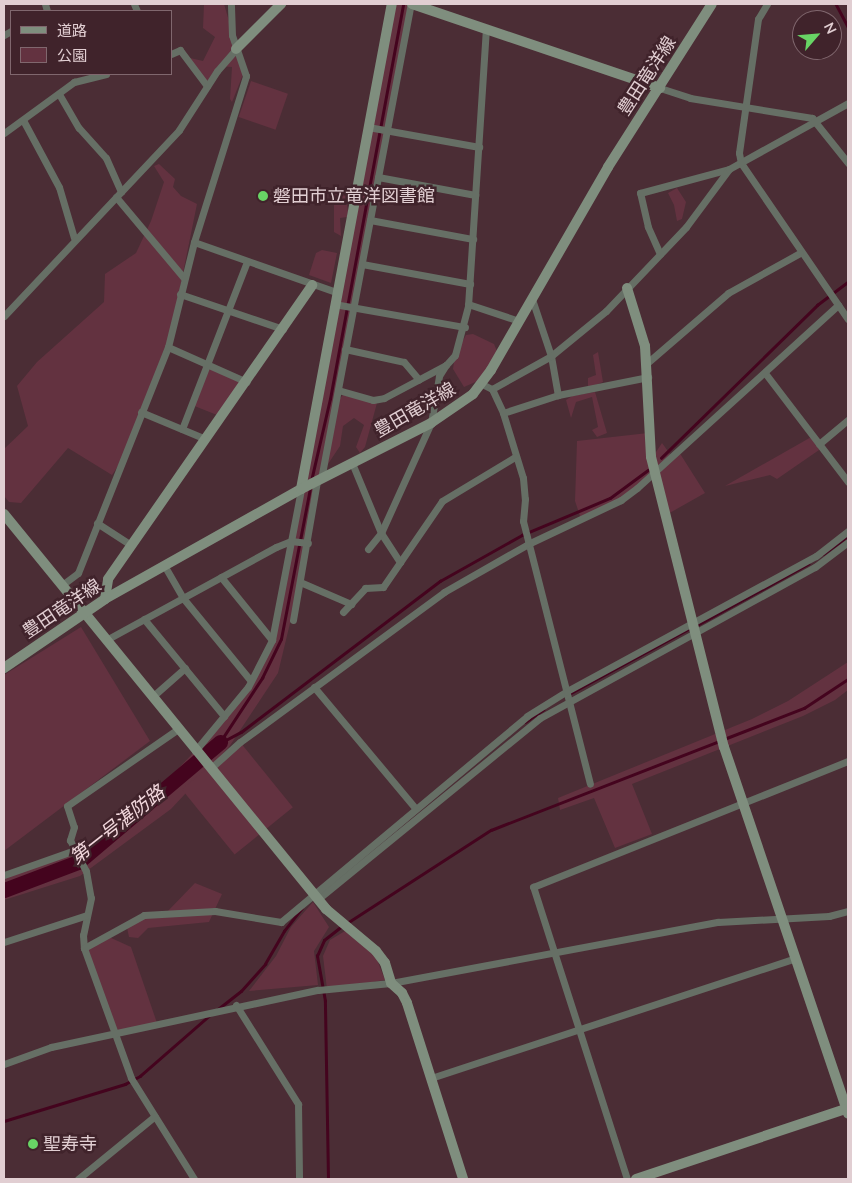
<!DOCTYPE html>
<html>
<head>
<meta charset="utf-8">
<style>
  body { margin:0 }
  #map { position:relative; width:852px; height:1183px; overflow:hidden; background:#4b2d35; font-family:"Nunito Sans","Noto Sans JP",sans-serif }
  div>[style] { position:absolute }
  .green>* { inset:0; background:#633240; transform-origin:0 0 }
  .stream>* { height:2.5px; margin:-1.25px; padding:0 1.25px; transform-origin:1.25px; border-radius:1.25px; background:#44041e }
  .river>* { height:15px; margin:-7.5px; padding:0 7.5px; transform-origin:7.5px; border-radius:7.5px; background:#44041e }
  .street>* { height:7px; margin:-3.5px; padding:0 3.5px; transform-origin:3.5px; border-radius:3.5px; background:#666f65 }
  .secondary>* { height:10px; margin:-5px; padding:0 5px; transform-origin:5px; border-radius:5px; background:#7f8e7e }
  .dots>* { width:14px; height:14px; translate:-50% -50%; box-sizing:border-box; border:2px solid #40232b; border-radius:50% }
  span { translate:-50% -50%; white-space:nowrap; text-align:center; line-height:1.15; -webkit-text-stroke:5px #40232b; paint-order:stroke }
  .street-label { font-size:18px; color:#e1ced2 }
  .poi-label { font-size:18px; color:#e1ced2 }
  .left { translate:0 -50%; text-align:left }
  .water-label { font-size:19px; color:#f2d8dd; font-style:italic }
  .frame { position:absolute; inset:0; border:5px solid #e1ced2; pointer-events:none }
  .legend { position:absolute; left:10px; top:10px; width:162px; height:65px; box-sizing:border-box; background:#40232b; border:1px solid #80676e; margin:0; padding:6px 9px; list-style:none; font-size:15px; color:#e1ced2 }
  .legend li { display:flex; align-items:center; gap:10px; height:25px }
  .legend b { width:25px; border:1px solid #80676e }
  .north { position:absolute; left:792px; top:10px; width:50px; height:50px; box-sizing:border-box; background:#40232b; border:1px solid #80676e; border-radius:50%; rotate:63deg; font-size:14px; font-weight:700; line-height:20px; text-align:center; color:#e1ced2 }
  .north::after { content:''; display:block; margin:auto; width:18px; height:22px; background:#68d465; clip-path:polygon(50% 0,100% 100%,50% 72%,0 100%) }
</style>
</head>
<body>
<div id="map">
  <div class="green">
    <div style="clip-path:polygon(204px 4px,224px 4px,244px 72px,232px 102px,230px 99px,232px 67px,218px 66px,206px 83px,190px 58px,203px 61px,215px 37px,203px 28px)"></div>
    <div style="clip-path:polygon(392px 4px,411px 4px,336px 402px,343px 395px,377px 403px,365px 447px,360px 453px,356px 447px,364px 425px,354px 418px,343px 426px,340px 446px,328px 464px,329px 440px,299px 586px,278px 673px,229px 747px,171px 809px,80px 876px,4px 900px,4px 876px,77px 853px,148px 800px,197px 749px,254px 675px,272px 635px)"></div>
    <div style="left:251px;top:81px;width:39px;height:38px;rotate:19deg"></div>
    <div style="clip-path:polygon(159px 164px,175px 179px,173px 187px,181px 196px,197px 204px,168px 347px,124px 457px,112px 475px,68px 448px,21px 503px,9px 502px,4px 496px,4px 449px,28px 426px,17px 386px,37px 362px,104px 302px,105px 274px,136px 253px,151px 221px,164px 182px,154px 166px)"></div>
    <div style="clip-path:polygon(339px 188px,345px 189px,348px 212px,347px 217px,340px 218px,341px 236px,334px 232px,334px 190px)"></div>
    <div style="clip-path:polygon(677px 188px,686px 202px,682px 219px,677px 221px,674px 205px,668px 193px)"></div>
    <div style="clip-path:polygon(322px 250px,337px 253px,331px 283px,309px 275px,316px 253px)"></div>
    <div style="clip-path:polygon(473px 334px,494px 344px,499px 356px,480px 380px,464px 387px,453px 369px,455px 355px,466px 335px)"></div>
    <div style="clip-path:polygon(598px 352px,603px 382px,588px 388px,588px 378px,596px 375px,593px 355px)"></div>
    <div style="clip-path:polygon(211px 366px,247px 382px,222px 417px,192px 405px)"></div>
    <div style="clip-path:polygon(595px 392px,607px 433px,597px 437px,592px 430px,598px 427px,592px 397px,576px 402px,571px 418px,566px 400px,572px 396px)"></div>
    <div style="clip-path:polygon(648px 433px,652px 458px,662px 443px,673px 458px,679px 452px,705px 493px,666px 515px,657px 473px,621px 500px,581px 519px,575px 501px,577px 441px)"></div>
    <div style="clip-path:polygon(813px 436px,822px 448px,777px 479px,770px 475px,725px 486px)"></div>
    <div style="clip-path:polygon(81px 627px,150px 741px,4px 851px,4px 675px)"></div>
    <div style="clip-path:polygon(848px 662px,848px 690px,835px 700px,803px 716px,632px 784px,652px 834px,615px 848px,594px 798px,560px 810px,558px 798px,752px 719px,788px 701px)"></div>
    <div style="left:240px;top:742px;width:84px;height:75px;rotate:51deg"></div>
    <div style="clip-path:polygon(195px 883px,222px 894px,209px 922px,148px 928px,138px 938px,129px 937px,126px 923px,166px 913px)"></div>
    <div style="clip-path:polygon(313px 902px,329px 927px,314px 951px,318px 985px,249px 991px,276px 956px,291px 927px)"></div>
    <div style="clip-path:polygon(345px 931px,376px 957px,385px 980px,327px 989px,323px 956px,330px 940px)"></div>
    <div style="clip-path:polygon(109px 937px,131px 947px,157px 1023px,118px 1032px,84px 948px)"></div>
  </div>
  <div class="stream">
    <div style="left:836px;top:4px;width:26px;rotate:62deg"></div>
    <div style="left:661px;top:458px;width:219px;rotate:-44.4deg"></div>
    <div style="left:817px;top:305px;width:39px;rotate:-37deg"></div>
    <div style="left:311px;top:481px;width:84px;rotate:-77deg"></div>
    <div style="left:330px;top:399px;width:402px;rotate:-79.5deg"></div>
    <div style="left:823px;top:554px;width:31px;rotate:-36deg"></div>
    <div style="left:697px;top:625px;width:127px;rotate:-28.8deg"></div>
    <div style="left:569px;top:694px;width:140px;rotate:-28.6deg"></div>
    <div style="left:525px;top:722px;width:22px;rotate:-34deg"></div>
    <div style="left:724px;top:739px;width:86px;rotate:-21.2deg"></div>
    <div style="left:804px;top:708px;width:53px;rotate:-33.4deg"></div>
    <div style="left:220px;top:742px;width:77px;rotate:-56.7deg"></div>
    <div style="left:262px;top:678px;width:43px;rotate:-64deg"></div>
    <div style="left:281px;top:639px;width:153px;rotate:-79.1deg"></div>
    <div style="left:222px;top:742px;width:21px;rotate:-28deg"></div>
    <div style="left:241px;top:732px;width:250px;rotate:-37.2deg"></div>
    <div style="left:440px;top:581px;width:94px;rotate:-29.3deg"></div>
    <div style="left:522px;top:535px;width:95px;rotate:-22.8deg"></div>
    <div style="left:610px;top:498px;width:47px;rotate:-36.4deg"></div>
    <div style="left:347px;top:923px;width:171px;rotate:-32.9deg"></div>
    <div style="left:491px;top:830px;width:245px;rotate:-21.3deg"></div>
    <div style="left:218px;top:1009px;width:29px;rotate:-38deg"></div>
    <div style="left:241px;top:991px;width:36px;rotate:-48deg"></div>
    <div style="left:265px;top:964px;width:38px;rotate:-60deg"></div>
    <div style="left:284px;top:931px;width:29px;rotate:-52deg"></div>
    <div style="left:4px;top:1121px;width:127px;rotate:-17deg"></div>
    <div style="left:125px;top:1084px;width:17px;rotate:-28deg"></div>
    <div style="left:140px;top:1076px;width:93px;rotate:-41.1deg"></div>
    <div style="left:328px;top:1179px;width:178px;rotate:-91deg"></div>
    <div style="left:325px;top:1001px;width:46px;rotate:-100.1deg"></div>
    <div style="left:317px;top:956px;width:17px;rotate:-66deg"></div>
    <div style="left:324px;top:940px;width:23px;rotate:-38deg"></div>
  </div>
  <div class="river">
    <div style="left:4px;top:890px;width:79px;rotate:-20.7deg"></div>
    <div style="left:78px;top:862px;width:186px;rotate:-40.2deg"></div>
  </div>
  <div class="street">
    <div style="left:45px;top:4px;width:7px;rotate:74deg"></div>
    <div style="left:134px;top:4px;width:8px;rotate:67deg"></div>
    <div style="left:767px;top:4px;width:17px;rotate:121deg"></div>
    <div style="left:758px;top:19px;width:135px;rotate:98.1deg"></div>
    <div style="left:739px;top:153px;width:10px;rotate:79deg"></div>
    <div style="left:741px;top:163px;width:189px;rotate:55.6deg"></div>
    <div style="left:4px;top:35px;width:8px;rotate:-30deg"></div>
    <div style="left:171px;top:54px;width:10px;rotate:-24deg"></div>
    <div style="left:180px;top:50px;width:45px;rotate:53.1deg"></div>
    <div style="left:660px;top:88px;width:32px;rotate:18deg"></div>
    <div style="left:690px;top:98px;width:124px;rotate:9.3deg"></div>
    <div style="left:812px;top:118px;width:58px;rotate:51.3deg"></div>
    <div style="left:59px;top:94px;width:39px;rotate:60deg"></div>
    <div style="left:79px;top:128px;width:40px;rotate:48deg"></div>
    <div style="left:106px;top:158px;width:37px;rotate:66deg"></div>
    <div style="left:23px;top:120px;width:76px;rotate:61.8deg"></div>
    <div style="left:59px;top:187px;width:53px;rotate:73.6deg"></div>
    <div style="left:368px;top:127px;width:113px;rotate:10.2deg"></div>
    <div style="left:4px;top:133px;width:87px;rotate:-36.1deg"></div>
    <div style="left:74px;top:82px;width:33px;rotate:-14deg"></div>
    <div style="left:378px;top:177px;width:99px;rotate:10.5deg"></div>
    <div style="left:116px;top:197px;width:106px;rotate:50deg"></div>
    <div style="left:370px;top:220px;width:105px;rotate:10.5deg"></div>
    <div style="left:194px;top:242px;width:151px;rotate:19.4deg"></div>
    <div style="left:660px;top:254px;width:30px;rotate:-114deg"></div>
    <div style="left:648px;top:227px;width:35px;rotate:-103deg"></div>
    <div style="left:640px;top:193px;width:92px;rotate:-15.1deg"></div>
    <div style="left:362px;top:264px;width:110px;rotate:10.5deg"></div>
    <div style="left:180px;top:294px;width:109px;rotate:18.8deg"></div>
    <div style="left:532px;top:299px;width:60px;rotate:71.6deg"></div>
    <div style="left:551px;top:356px;width:40px;rotate:80deg"></div>
    <div style="left:334px;top:304px;width:133px;rotate:10deg"></div>
    <div style="left:468px;top:304px;width:54px;rotate:18.4deg"></div>
    <div style="left:4px;top:316px;width:255px;rotate:-46.7deg"></div>
    <div style="left:179px;top:130px;width:70px;rotate:-57.2deg"></div>
    <div style="left:217px;top:71px;width:29px;rotate:-49deg"></div>
    <div style="left:168px;top:347px;width:86px;rotate:23.9deg"></div>
    <div style="left:345px;top:349px;width:60px;rotate:12.4deg"></div>
    <div style="left:404px;top:362px;width:23px;rotate:50deg"></div>
    <div style="left:647px;top:363px;width:107px;rotate:-40.8deg"></div>
    <div style="left:728px;top:293px;width:82px;rotate:-29.1deg"></div>
    <div style="left:765px;top:373px;width:137px;rotate:52.7deg"></div>
    <div style="left:482px;top:384px;width:11px;rotate:27deg"></div>
    <div style="left:492px;top:389px;width:26px;rotate:65deg"></div>
    <div style="left:503px;top:413px;width:68px;rotate:72.9deg"></div>
    <div style="left:523px;top:478px;width:21px;rotate:85deg"></div>
    <div style="left:525px;top:499px;width:22px;rotate:95deg"></div>
    <div style="left:523px;top:521px;width:271px;rotate:75.7deg"></div>
    <div style="left:492px;top:389px;width:68px;rotate:-29.2deg"></div>
    <div style="left:551px;top:356px;width:71px;rotate:-39.3deg"></div>
    <div style="left:606px;top:311px;width:116px;rotate:-46.4deg"></div>
    <div style="left:686px;top:227px;width:72px;rotate:-53.4deg"></div>
    <div style="left:729px;top:169px;width:136px;rotate:-29deg"></div>
    <div style="left:338px;top:390px;width:36px;rotate:16deg"></div>
    <div style="left:373px;top:400px;width:11px;rotate:-10deg"></div>
    <div style="left:384px;top:398px;width:70px;rotate:-28deg"></div>
    <div style="left:446px;top:365px;width:13px;rotate:-48deg"></div>
    <div style="left:455px;top:355px;width:51px;rotate:-75.1deg"></div>
    <div style="left:468px;top:306px;width:277px;rotate:-86.3deg"></div>
    <div style="left:141px;top:412px;width:70px;rotate:22.6deg"></div>
    <div style="left:503px;top:413px;width:58px;rotate:-18.1deg"></div>
    <div style="left:558px;top:395px;width:92px;rotate:-11.3deg"></div>
    <div style="left:182px;top:429px;width:180px;rotate:-68.8deg"></div>
    <div style="left:819px;top:444px;width:38px;rotate:-40deg"></div>
    <div style="left:352px;top:463px;width:76px;rotate:67.5deg"></div>
    <div style="left:381px;top:533px;width:35px;rotate:57deg"></div>
    <div style="left:321px;top:479px;width:483px;rotate:-79.3deg"></div>
    <div style="left:97px;top:523px;width:40px;rotate:32.9deg"></div>
    <div style="left:368px;top:549px;width:21px;rotate:-51deg"></div>
    <div style="left:381px;top:533px;width:121px;rotate:-65.6deg"></div>
    <div style="left:431px;top:423px;width:48px;rotate:-80.3deg"></div>
    <div style="left:439px;top:376px;width:13px;rotate:-58deg"></div>
    <div style="left:164px;top:565px;width:38px;rotate:60deg"></div>
    <div style="left:183px;top:598px;width:107px;rotate:50.7deg"></div>
    <div style="left:221px;top:577px;width:81px;rotate:51deg"></div>
    <div style="left:300px;top:582px;width:56px;rotate:23.3deg"></div>
    <div style="left:62px;top:585px;width:20px;rotate:-37deg"></div>
    <div style="left:78px;top:573px;width:243px;rotate:-68.3deg"></div>
    <div style="left:168px;top:347px;width:108px;rotate:-76.1deg"></div>
    <div style="left:194px;top:242px;width:174px;rotate:-72.6deg"></div>
    <div style="left:246px;top:76px;width:43px;rotate:-108.9deg"></div>
    <div style="left:232px;top:35px;width:31px;rotate:-92deg"></div>
    <div style="left:343px;top:612px;width:33px;rotate:-47deg"></div>
    <div style="left:365px;top:588px;width:18px;rotate:-3deg"></div>
    <div style="left:383px;top:587px;width:104px;rotate:-55.5deg"></div>
    <div style="left:442px;top:501px;width:85px;rotate:-31.1deg"></div>
    <div style="left:144px;top:619px;width:126px;rotate:50.5deg"></div>
    <div style="left:293px;top:620px;width:141px;rotate:-80.2deg"></div>
    <div style="left:106px;top:640px;width:194px;rotate:-28.7deg"></div>
    <div style="left:276px;top:547px;width:16px;rotate:-22deg"></div>
    <div style="left:291px;top:541px;width:17px;rotate:7deg"></div>
    <div style="left:314px;top:687px;width:158px;rotate:50.1deg"></div>
    <div style="left:152px;top:697px;width:44px;rotate:-41.3deg"></div>
    <div style="left:178px;top:729px;width:135px;rotate:145.3deg"></div>
    <div style="left:67px;top:806px;width:22px;rotate:72deg"></div>
    <div style="left:74px;top:827px;width:14px;rotate:107deg"></div>
    <div style="left:70px;top:840px;width:35px;rotate:63deg"></div>
    <div style="left:86px;top:871px;width:27px;rotate:80deg"></div>
    <div style="left:91px;top:898px;width:38px;rotate:102deg"></div>
    <div style="left:83px;top:935px;width:13px;rotate:86deg"></div>
    <div style="left:84px;top:948px;width:138px;rotate:70.1deg"></div>
    <div style="left:131px;top:1078px;width:119px;rotate:58deg"></div>
    <div style="left:195px;top:751px;width:83px;rotate:-50.4deg"></div>
    <div style="left:248px;top:687px;width:53px;rotate:-62.9deg"></div>
    <div style="left:272px;top:640px;width:154px;rotate:-79.1deg"></div>
    <div style="left:211px;top:768px;width:39px;rotate:-42deg"></div>
    <div style="left:240px;top:742px;width:253px;rotate:-36.3deg"></div>
    <div style="left:444px;top:592px;width:97px;rotate:-29.7deg"></div>
    <div style="left:528px;top:544px;width:103px;rotate:-25.3deg"></div>
    <div style="left:621px;top:500px;width:20px;rotate:-37deg"></div>
    <div style="left:637px;top:488px;width:272px;rotate:-42.3deg"></div>
    <div style="left:4px;top:875px;width:75px;rotate:-19.4deg"></div>
    <div style="left:318px;top:899px;width:286px;rotate:-39.2deg"></div>
    <div style="left:540px;top:718px;width:314px;rotate:-28.8deg"></div>
    <div style="left:815px;top:567px;width:41px;rotate:-37.1deg"></div>
    <div style="left:4px;top:942px;width:87px;rotate:-18deg"></div>
    <div style="left:84px;top:948px;width:68px;rotate:-28.8deg"></div>
    <div style="left:144px;top:915px;width:71px;rotate:-3.2deg"></div>
    <div style="left:215px;top:911px;width:67px;rotate:9.5deg"></div>
    <div style="left:281px;top:922px;width:321px;rotate:-39.9deg"></div>
    <div style="left:527px;top:716px;width:47px;rotate:-32deg"></div>
    <div style="left:567px;top:691px;width:283px;rotate:-28.5deg"></div>
    <div style="left:816px;top:556px;width:41px;rotate:-38deg"></div>
    <div style="left:236px;top:1005px;width:117px;rotate:57.9deg"></div>
    <div style="left:298px;top:1104px;width:75px;rotate:89.2deg"></div>
    <div style="left:4px;top:1064px;width:50px;rotate:-19.9deg"></div>
    <div style="left:51px;top:1047px;width:273px;rotate:-12.1deg"></div>
    <div style="left:318px;top:990px;width:73px;rotate:-5.5deg"></div>
    <div style="left:391px;top:983px;width:333px;rotate:-10.6deg"></div>
    <div style="left:718px;top:922px;width:111px;rotate:-3.1deg"></div>
    <div style="left:829px;top:916px;width:20px;rotate:-15deg"></div>
    <div style="left:431px;top:1078px;width:383px;rotate:-18.2deg"></div>
    <div style="left:78px;top:1179px;width:99px;rotate:-39.3deg"></div>
    <div style="left:627px;top:1179px;width:307px;rotate:-107.8deg"></div>
    <div style="left:533px;top:887px;width:339px;rotate:-21.8deg"></div>
  </div>
  <div class="secondary">
    <div style="left:412px;top:4px;width:262px;rotate:18.7deg"></div>
    <div style="left:236px;top:49px;width:64px;rotate:-45deg"></div>
    <div style="left:627px;top:288px;width:61px;rotate:72.8deg"></div>
    <div style="left:645px;top:346px;width:111px;rotate:86.9deg"></div>
    <div style="left:651px;top:457px;width:299px;rotate:75.9deg"></div>
    <div style="left:724px;top:747px;width:387px;rotate:71.3deg"></div>
    <div style="left:301px;top:489px;width:493px;rotate:-79.4deg"></div>
    <div style="left:4px;top:514px;width:510px;rotate:50.81deg"></div>
    <div style="left:326px;top:909px;width:65px;rotate:40deg"></div>
    <div style="left:376px;top:951px;width:15px;rotate:53deg"></div>
    <div style="left:385px;top:963px;width:21px;rotate:73deg"></div>
    <div style="left:391px;top:983px;width:15px;rotate:42deg"></div>
    <div style="left:402px;top:993px;width:11px;rotate:63deg"></div>
    <div style="left:407px;top:1003px;width:185px;rotate:72.3deg"></div>
    <div style="left:105px;top:599px;width:20px;rotate:-81deg"></div>
    <div style="left:108px;top:579px;width:358px;rotate:-55.2deg"></div>
    <div style="left:4px;top:668px;width:122px;rotate:-34.3deg"></div>
    <div style="left:105px;top:599px;width:225px;rotate:-29.3deg"></div>
    <div style="left:301px;top:489px;width:146px;rotate:-26.9deg"></div>
    <div style="left:431px;top:423px;width:51px;rotate:-34.6deg"></div>
    <div style="left:473px;top:394px;width:30px;rotate:-53deg"></div>
    <div style="left:491px;top:370px;width:234px;rotate:-60deg"></div>
    <div style="left:608px;top:167px;width:193px;rotate:-57.5deg"></div>
    <div style="left:636px;top:1179px;width:224px;rotate:-18.5deg"></div>
  </div>
  <div class="dots">
    <div style="left:263px;top:196px;background:#68d465"></div>
    <div style="left:33px;top:1144px;background:#68d465"></div>
  </div>
  <div class="street-label">
    <span style="left:647px;top:76px;rotate:-57deg">豊田竜洋線</span>
    <span style="left:415px;top:410px;rotate:-30deg">豊田竜洋線</span>
    <span style="left:62px;top:609px;rotate:-34deg">豊田竜洋線</span>
  </div>
  <div class="poi-label">
    <span class="left" style="left:273px;top:196px">磐田市立竜洋図書館</span>
    <span class="left" style="left:43px;top:1144px">聖寿寺</span>
  </div>
  <div class="water-label">
    <span style="left:118px;top:826px;rotate:-38deg">第一号湛防路</span>
  </div>
  <div class="frame"></div>
  <ul class="legend">
  <li><b style="height:6px;background:#7f8e7e"></b>道路</li>
  <li><b style="height:14px;background:#633240"></b>公園</li>
  </ul>
  <div class="north">N</div>
</div>
</body>
</html>
